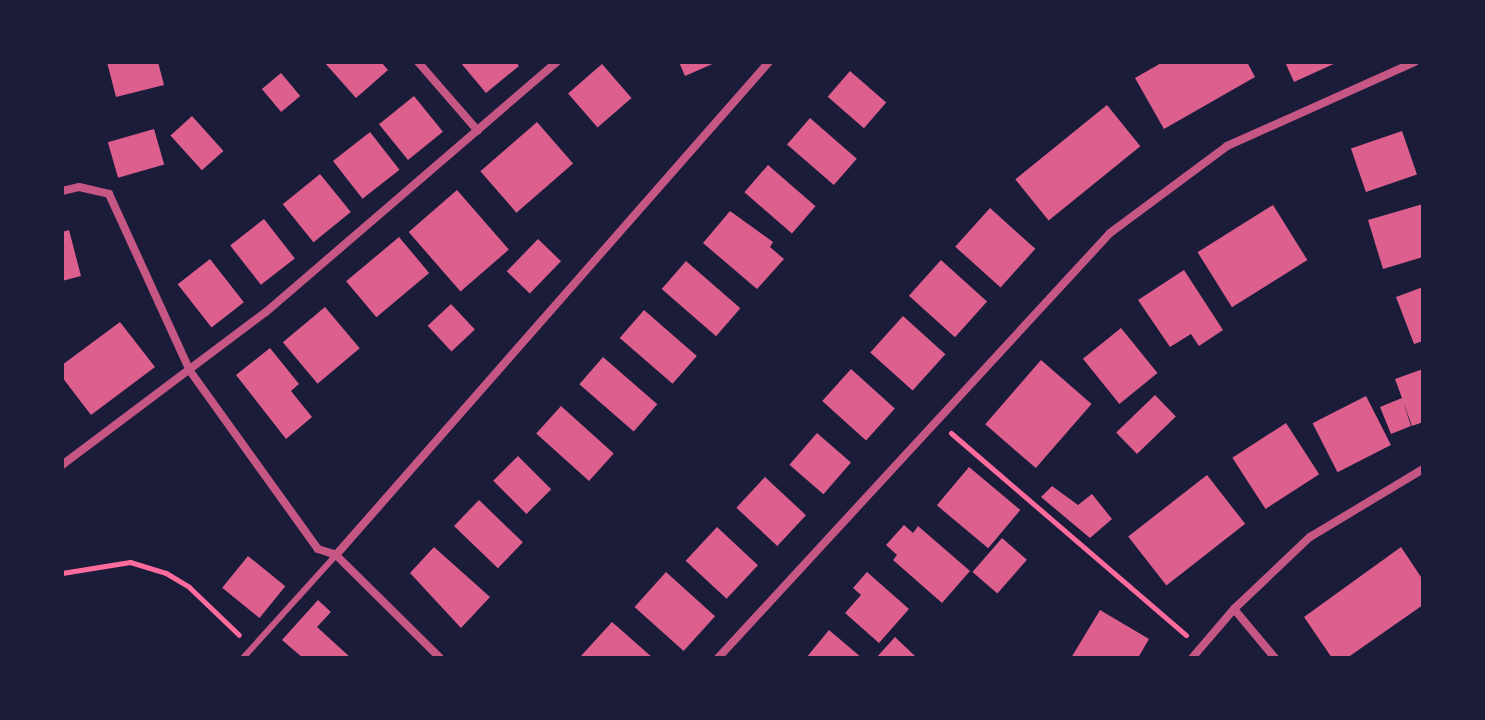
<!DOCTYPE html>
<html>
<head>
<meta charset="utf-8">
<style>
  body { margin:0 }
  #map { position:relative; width:1485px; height:720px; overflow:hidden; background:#1b1b3a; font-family:"Space Grotesk",sans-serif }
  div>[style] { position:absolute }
  .building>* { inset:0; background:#dd5f8e; transform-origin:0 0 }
  .path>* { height:5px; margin:-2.5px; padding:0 2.5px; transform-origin:2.5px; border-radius:2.5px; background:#ff6b9d }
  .service>* { height:6px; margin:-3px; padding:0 3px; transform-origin:3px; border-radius:3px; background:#c65784 }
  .minor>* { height:8px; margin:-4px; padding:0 4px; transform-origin:4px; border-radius:4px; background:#c65784 }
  span { translate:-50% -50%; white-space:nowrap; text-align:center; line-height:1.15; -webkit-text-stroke:6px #1b1b3a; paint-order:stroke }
  .frame { position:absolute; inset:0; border:64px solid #1b1b3a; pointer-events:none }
</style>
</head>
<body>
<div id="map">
  <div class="building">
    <div style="clip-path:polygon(107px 62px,158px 62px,164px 85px,116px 97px)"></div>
    <div style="clip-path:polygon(324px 62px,381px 62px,388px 70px,356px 98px)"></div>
    <div style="clip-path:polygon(460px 62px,516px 62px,519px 66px,486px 93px)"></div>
    <div style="clip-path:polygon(679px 62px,717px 62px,685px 76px)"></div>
    <div style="clip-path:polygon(1163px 62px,1247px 62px,1255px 77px,1164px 129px,1135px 78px)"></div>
    <div style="clip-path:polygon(1285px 62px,1338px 62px,1294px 82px)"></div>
    <div style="left:602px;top:64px;width:45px;height:45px;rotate:49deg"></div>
    <div style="left:850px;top:71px;width:48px;height:34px;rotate:41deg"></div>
    <div style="left:281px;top:73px;width:30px;height:25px;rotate:50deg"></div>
    <div style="left:414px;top:96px;width:46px;height:45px;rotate:51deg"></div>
    <div style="left:1107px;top:105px;width:53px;height:118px;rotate:51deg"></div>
    <div style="left:192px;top:116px;width:47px;height:29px;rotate:48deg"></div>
    <div style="left:810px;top:118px;width:62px;height:35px;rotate:41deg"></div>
    <div style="left:537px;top:122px;width:55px;height:75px;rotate:49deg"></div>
    <div style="left:154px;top:129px;width:37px;height:48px;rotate:74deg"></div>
    <div style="left:1402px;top:131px;width:46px;height:54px;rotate:71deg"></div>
    <div style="left:370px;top:132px;width:48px;height:47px;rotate:52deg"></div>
    <div style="left:768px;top:165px;width:63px;height:36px;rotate:41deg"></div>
    <div style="left:320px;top:174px;width:49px;height:48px;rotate:51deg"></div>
    <div style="left:457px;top:190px;width:79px;height:64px;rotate:49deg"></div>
    <div style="clip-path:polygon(1423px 204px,1423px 257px,1383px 269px,1368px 220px)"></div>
    <div style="left:1273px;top:205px;width:65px;height:89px;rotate:58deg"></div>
    <div style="left:990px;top:208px;width:61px;height:52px;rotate:42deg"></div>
    <div style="clip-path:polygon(730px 211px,773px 242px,770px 247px,784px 259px,757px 289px,703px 243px)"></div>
    <div style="left:264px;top:219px;width:50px;height:43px;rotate:52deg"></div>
    <div style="clip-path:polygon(69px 230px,81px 276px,62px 281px,62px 232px)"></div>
    <div style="left:399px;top:237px;width:47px;height:69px;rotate:50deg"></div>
    <div style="left:538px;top:239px;width:32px;height:45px;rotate:44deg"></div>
    <div style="left:210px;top:259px;width:55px;height:41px;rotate:52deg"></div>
    <div style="left:941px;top:260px;width:62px;height:48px;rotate:42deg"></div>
    <div style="left:686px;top:261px;width:72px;height:37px;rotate:41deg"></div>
    <div style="clip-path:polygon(1184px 270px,1223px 330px,1199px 346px,1191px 334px,1170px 347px,1138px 300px)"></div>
    <div style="clip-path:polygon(1423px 287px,1423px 341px,1414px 344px,1396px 297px)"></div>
    <div style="left:451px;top:304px;width:35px;height:32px;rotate:47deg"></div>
    <div style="left:325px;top:307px;width:54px;height:55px;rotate:50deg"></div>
    <div style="left:644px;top:310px;width:70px;height:37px;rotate:41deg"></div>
    <div style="left:903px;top:316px;width:57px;height:49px;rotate:42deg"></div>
    <div style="clip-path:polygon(120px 322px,155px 367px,91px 415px,62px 377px,62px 365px)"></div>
    <div style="left:1121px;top:328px;width:58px;height:49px;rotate:51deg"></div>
    <div style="clip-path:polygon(270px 348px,299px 384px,291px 391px,312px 417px,286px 439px,236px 375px)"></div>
    <div style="left:603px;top:357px;width:72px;height:36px;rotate:41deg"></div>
    <div style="left:1041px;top:360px;width:67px;height:85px;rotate:41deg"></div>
    <div style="left:851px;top:369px;width:59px;height:43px;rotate:42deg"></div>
    <div style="clip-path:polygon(1423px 369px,1423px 422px,1412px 426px,1403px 401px,1411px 426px,1391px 434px,1380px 407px,1402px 398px,1395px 379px)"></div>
    <div style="left:1155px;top:395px;width:30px;height:54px;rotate:46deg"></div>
    <div style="left:1366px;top:396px;width:55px;height:60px;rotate:63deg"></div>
    <div style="left:561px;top:406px;width:71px;height:37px;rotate:42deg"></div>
    <div style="left:1286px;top:423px;width:61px;height:64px;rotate:57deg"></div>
    <div style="left:817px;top:433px;width:45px;height:42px;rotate:41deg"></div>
    <div style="left:518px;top:456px;width:47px;height:35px;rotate:45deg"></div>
    <div style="left:969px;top:467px;width:67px;height:50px;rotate:40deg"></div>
    <div style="left:1207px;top:475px;width:62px;height:100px;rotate:52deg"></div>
    <div style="left:765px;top:477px;width:56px;height:42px;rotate:43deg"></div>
    <div style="clip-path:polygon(1052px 486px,1078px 505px,1092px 494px,1112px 519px,1090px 538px,1041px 497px)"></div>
    <div style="left:479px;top:500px;width:61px;height:36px;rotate:44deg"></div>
    <div style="clip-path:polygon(904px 525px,913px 533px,918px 526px,970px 571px,942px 603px,893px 560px,897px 555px,886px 545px)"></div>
    <div style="left:717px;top:527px;width:56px;height:46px;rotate:43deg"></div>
    <div style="left:1002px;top:538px;width:33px;height:45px;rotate:41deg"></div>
    <div style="clip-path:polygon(434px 547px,490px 597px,461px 628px,410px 573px)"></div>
    <div style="clip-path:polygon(1401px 547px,1423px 580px,1423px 605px,1347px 658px,1332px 658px,1304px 617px)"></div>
    <div style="left:248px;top:556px;width:48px;height:41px;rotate:39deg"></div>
    <div style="left:666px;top:572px;width:66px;height:47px;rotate:42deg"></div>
    <div style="clip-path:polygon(867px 572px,909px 609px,879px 643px,845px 613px,861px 595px,853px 588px)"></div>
    <div style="clip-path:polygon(318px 600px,331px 612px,317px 627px,351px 658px,303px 658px,282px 640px)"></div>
    <div style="clip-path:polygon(1100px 610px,1149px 639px,1138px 658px,1071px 658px)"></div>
    <div style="clip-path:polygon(612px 622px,653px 658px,581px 656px)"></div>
    <div style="clip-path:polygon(829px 630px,862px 658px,806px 658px)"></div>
    <div style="clip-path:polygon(895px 637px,917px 658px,876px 658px)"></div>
  </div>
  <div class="path">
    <div style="left:951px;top:433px;width:310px;rotate:40.7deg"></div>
    <div style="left:62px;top:573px;width:69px;rotate:-9.2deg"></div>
    <div style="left:130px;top:562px;width:38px;rotate:17deg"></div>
    <div style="left:166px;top:573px;width:27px;rotate:31deg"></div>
    <div style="left:189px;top:587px;width:69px;rotate:43.8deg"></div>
  </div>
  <div class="service">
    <div style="left:243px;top:658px;width:139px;rotate:-47.9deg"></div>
  </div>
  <div class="minor">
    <div style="left:418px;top:62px;width:91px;rotate:49deg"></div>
    <div style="left:62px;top:191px;width:17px;rotate:-13deg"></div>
    <div style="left:79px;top:187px;width:31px;rotate:13deg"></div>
    <div style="left:109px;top:194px;width:195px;rotate:65.4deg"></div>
    <div style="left:190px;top:371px;width:219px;rotate:54.3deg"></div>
    <div style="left:318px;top:549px;width:19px;rotate:18deg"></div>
    <div style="left:336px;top:555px;width:146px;rotate:44.7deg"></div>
    <div style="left:62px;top:465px;width:255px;rotate:-36.9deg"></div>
    <div style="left:266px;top:312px;width:384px;rotate:-40.7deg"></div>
    <div style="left:336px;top:555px;width:656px;rotate:-48.71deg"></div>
    <div style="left:1234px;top:609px;width:64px;rotate:50.1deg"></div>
    <div style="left:718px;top:658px;width:578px;rotate:-47.31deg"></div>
    <div style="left:1110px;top:233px;width:146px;rotate:-36.6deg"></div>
    <div style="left:1227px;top:146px;width:206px;rotate:-24.1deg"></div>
    <div style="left:1192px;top:658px;width:65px;rotate:-49.4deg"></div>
    <div style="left:1234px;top:609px;width:105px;rotate:-43.5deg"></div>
    <div style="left:1310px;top:537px;width:132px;rotate:-31deg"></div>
  </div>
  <div class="frame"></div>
</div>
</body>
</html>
